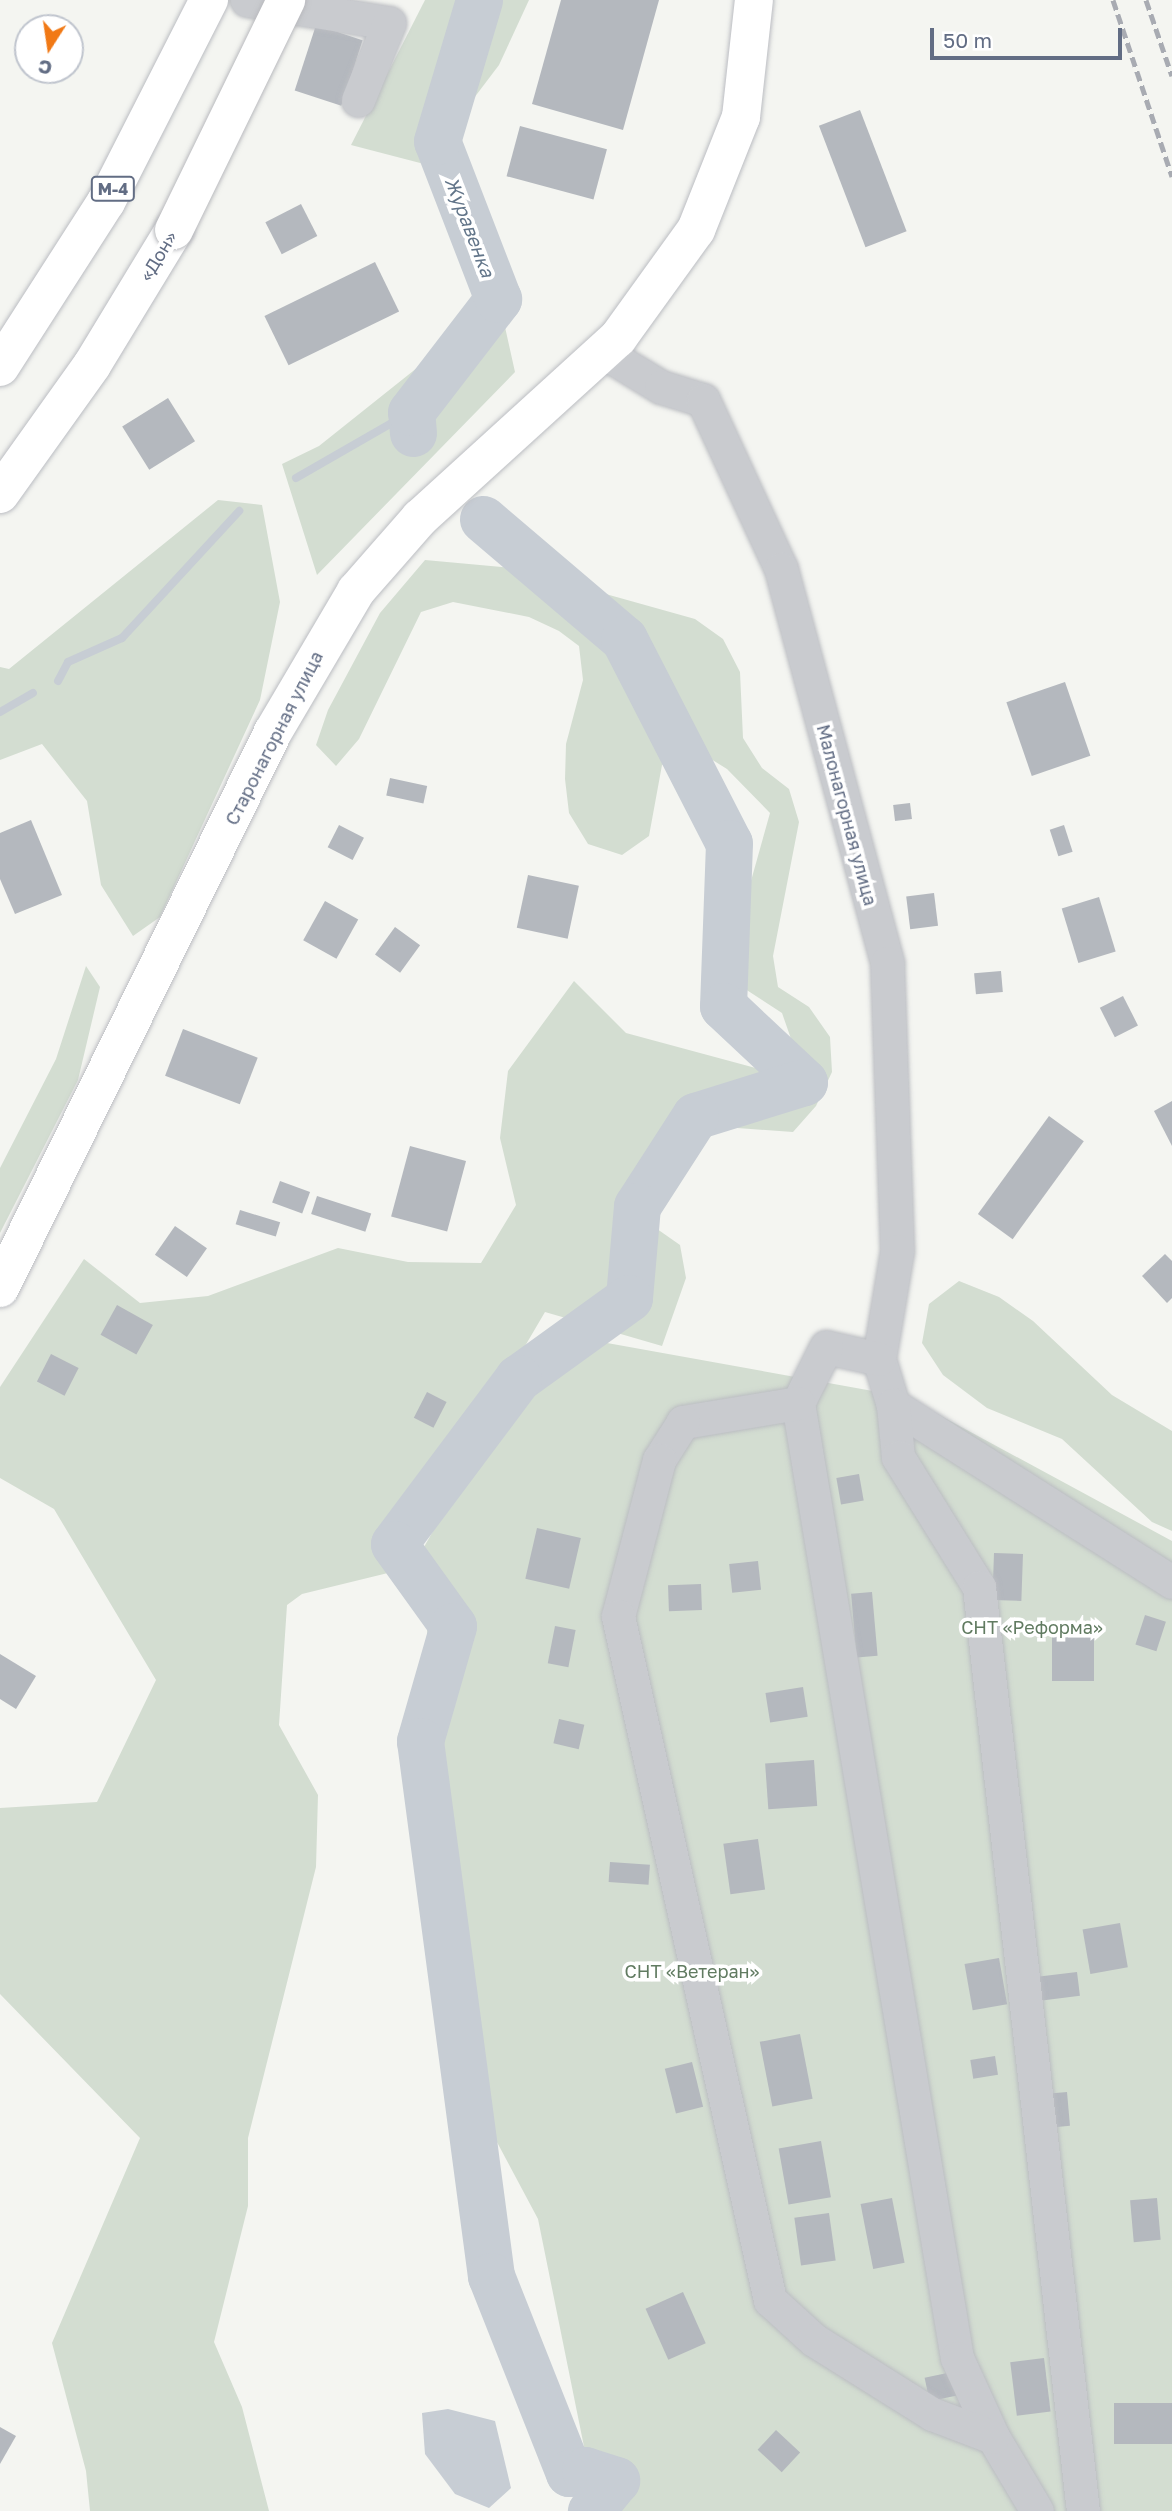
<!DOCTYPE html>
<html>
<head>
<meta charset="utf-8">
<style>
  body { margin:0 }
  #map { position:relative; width:1172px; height:2511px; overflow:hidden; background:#f4f5f1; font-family:"Golos Text",sans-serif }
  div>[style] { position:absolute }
  .green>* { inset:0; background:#d3ddd1 }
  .water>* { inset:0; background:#c7cdd4 }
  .stream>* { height:8px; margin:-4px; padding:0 4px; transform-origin:4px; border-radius:4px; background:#c7cdd4 }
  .river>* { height:47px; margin:-23.5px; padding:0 23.5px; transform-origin:23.5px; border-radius:23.5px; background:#c7cdd4 }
  .building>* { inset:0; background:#b4b8be; transform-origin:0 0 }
  .roads { filter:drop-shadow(0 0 2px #bbbdc2) drop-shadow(0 0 2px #bbbdc2) }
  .minor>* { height:33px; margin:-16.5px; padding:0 16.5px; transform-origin:16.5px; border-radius:16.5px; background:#c9cbcf }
  .major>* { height:38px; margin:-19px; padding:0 19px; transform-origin:19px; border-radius:19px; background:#fff }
  .highway>* { height:38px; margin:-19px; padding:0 19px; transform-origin:19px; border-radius:19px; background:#fff }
  .rail>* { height:5px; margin-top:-2.5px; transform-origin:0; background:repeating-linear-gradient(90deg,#a8abb2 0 10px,transparent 0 15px) }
  .bridges { filter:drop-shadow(0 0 2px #b9babe) drop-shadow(0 0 2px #b9babe) }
  .highway-bridge>* { height:38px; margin:-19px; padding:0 19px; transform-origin:19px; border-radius:19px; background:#fff }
  span { translate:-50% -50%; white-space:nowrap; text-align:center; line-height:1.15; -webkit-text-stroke:7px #fff; paint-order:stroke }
  .shield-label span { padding:2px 5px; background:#fff; border:2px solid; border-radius:5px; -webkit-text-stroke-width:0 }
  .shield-label { font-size:16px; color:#626d84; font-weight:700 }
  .street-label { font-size:18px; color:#626d84 }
  .park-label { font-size:18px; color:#617b61 }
  .water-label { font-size:19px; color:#627589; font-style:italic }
  .north { position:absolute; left:14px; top:14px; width:70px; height:70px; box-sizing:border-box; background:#fff; border:2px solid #c0c5ce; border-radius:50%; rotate:192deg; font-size:19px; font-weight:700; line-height:28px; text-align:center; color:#626d84 }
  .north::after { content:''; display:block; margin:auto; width:24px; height:32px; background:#f17915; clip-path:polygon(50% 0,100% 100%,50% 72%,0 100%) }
  .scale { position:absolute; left:930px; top:28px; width:192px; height:32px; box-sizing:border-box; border:4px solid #626d84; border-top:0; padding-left:9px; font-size:21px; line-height:24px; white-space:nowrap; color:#626d84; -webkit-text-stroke:5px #fff; paint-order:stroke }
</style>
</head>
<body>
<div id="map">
  <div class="green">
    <div style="clip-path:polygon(425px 0,529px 0,499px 65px,424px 164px,351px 145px)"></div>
    <div style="clip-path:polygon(505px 327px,515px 372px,317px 575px,282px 464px,319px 446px,457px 336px)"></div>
    <div style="clip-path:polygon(218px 500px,262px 505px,280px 602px,260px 700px,160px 917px,133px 936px,101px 885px,87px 801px,42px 744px,0 760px,0 667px,9px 669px)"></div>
    <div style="clip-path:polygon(425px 560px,513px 568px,695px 619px,723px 639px,740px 672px,743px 738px,762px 768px,789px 789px,799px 822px,773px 956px,778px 987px,809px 1007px,830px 1037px,832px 1072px,816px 1106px,793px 1132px,724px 1127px,690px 1138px,660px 1157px,642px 1189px,650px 1224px,680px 1245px,686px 1278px,662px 1346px,545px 1312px,392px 1572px,302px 1594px,287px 1605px,279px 1725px,318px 1795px,316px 1867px,248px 2138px,248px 2206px,214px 2342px,242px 2407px,269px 2511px,90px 2511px,86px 2471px,52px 2343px,140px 2138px,0 1994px,0 1808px,97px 1802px,156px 1680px,54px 1509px,0 1478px,0 1387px,84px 1259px,140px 1303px,208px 1296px,338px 1248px,408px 1262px,481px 1263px,516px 1205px,500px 1138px,508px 1071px,574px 981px,626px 1033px,763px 1070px,797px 1056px,782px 1013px,739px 985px,742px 913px,770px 813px,727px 769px,690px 746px,662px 765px,649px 836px,622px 855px,588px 844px,569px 813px,565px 779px,566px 744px,583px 680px,579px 646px,559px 631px,529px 617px,453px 602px,421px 612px,359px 739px,336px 766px,316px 745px,328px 710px,380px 613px)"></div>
    <div style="clip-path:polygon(86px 966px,100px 987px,78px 1080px,0 1233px,0 1168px,56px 1059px)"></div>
    <div style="clip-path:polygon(959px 1281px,999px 1297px,1033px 1321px,1112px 1395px,1172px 1431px,1172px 1531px,1152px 1522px,1062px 1439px,987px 1408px,943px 1375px,922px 1343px,929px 1304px)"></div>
    <div style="clip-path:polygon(546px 1332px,906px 1397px,1172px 1541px,1172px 2511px,597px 2511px,538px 2219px,442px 2039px,424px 1547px)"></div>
  </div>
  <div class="water">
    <div style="clip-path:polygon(448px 2409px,495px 2421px,511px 2488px,489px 2508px,455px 2494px,425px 2454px,422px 2413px)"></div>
  </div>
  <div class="stream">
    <div style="left:296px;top:478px;width:133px;rotate:-29.9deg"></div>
    <div style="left:58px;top:681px;width:21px;rotate:-62deg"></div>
    <div style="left:68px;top:662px;width:59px;rotate:-24deg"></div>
    <div style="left:122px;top:638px;width:173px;rotate:-47.3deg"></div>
    <div style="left:0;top:712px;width:38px;rotate:-30deg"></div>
  </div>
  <div class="river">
    <div style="left:413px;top:433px;width:21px;rotate:-95deg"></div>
    <div style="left:411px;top:412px;width:143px;rotate:-52.4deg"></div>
    <div style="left:498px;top:299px;width:169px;rotate:-111.1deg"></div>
    <div style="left:437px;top:141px;width:147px;rotate:-73.4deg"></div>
    <div style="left:483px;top:519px;width:185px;rotate:40.4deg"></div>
    <div style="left:624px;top:639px;width:229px;rotate:62.8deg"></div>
    <div style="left:729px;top:843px;width:163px;rotate:92.1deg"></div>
    <div style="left:723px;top:1006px;width:111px;rotate:43.2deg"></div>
    <div style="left:804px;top:1082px;width:114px;rotate:162.7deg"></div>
    <div style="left:695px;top:1116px;width:107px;rotate:122.8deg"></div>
    <div style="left:637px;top:1206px;width:92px;rotate:95deg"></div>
    <div style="left:629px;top:1298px;width:137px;rotate:144.2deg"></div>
    <div style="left:518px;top:1378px;width:207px;rotate:126.8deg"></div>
    <div style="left:394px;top:1544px;width:101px;rotate:54.3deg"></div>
    <div style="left:453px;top:1626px;width:120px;rotate:106deg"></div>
    <div style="left:420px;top:1741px;width:540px;rotate:82.44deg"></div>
    <div style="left:491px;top:2276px;width:212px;rotate:68.4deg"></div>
    <div style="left:569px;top:2473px;width:16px;rotate:-11deg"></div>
    <div style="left:585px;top:2470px;width:33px;rotate:18deg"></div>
    <div style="left:616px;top:2480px;width:40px;rotate:129deg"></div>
  </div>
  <div class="building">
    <div style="clip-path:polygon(561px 0,659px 0,623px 130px,532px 104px)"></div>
    <div style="left:316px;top:25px;width:49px;height:69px;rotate:18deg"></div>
    <div style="left:860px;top:110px;width:130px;height:44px;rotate:69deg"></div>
    <div style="left:520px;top:126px;width:90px;height:52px;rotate:15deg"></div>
    <div style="left:301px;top:204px;width:36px;height:40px;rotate:63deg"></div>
    <div style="left:375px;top:262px;width:55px;height:123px;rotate:64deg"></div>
    <div style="left:168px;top:398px;width:51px;height:54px;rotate:58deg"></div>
    <div style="left:1065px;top:682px;width:78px;height:62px;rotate:71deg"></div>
    <div style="left:390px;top:778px;width:38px;height:18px;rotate:12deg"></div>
    <div style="left:910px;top:803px;width:16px;height:17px;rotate:83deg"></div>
    <div style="clip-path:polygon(31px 820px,62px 895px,15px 914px,0 879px,0 833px)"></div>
    <div style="left:339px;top:825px;width:28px;height:25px;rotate:27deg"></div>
    <div style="left:1064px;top:825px;width:28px;height:15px;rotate:72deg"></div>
    <div style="left:528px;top:875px;width:52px;height:54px;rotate:12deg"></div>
    <div style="left:934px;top:893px;width:33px;height:28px;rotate:83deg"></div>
    <div style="left:1099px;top:897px;width:57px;height:39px;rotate:73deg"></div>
    <div style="left:325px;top:901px;width:38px;height:45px;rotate:29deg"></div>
    <div style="left:395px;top:927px;width:31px;height:34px;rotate:36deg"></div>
    <div style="left:1001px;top:971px;width:21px;height:27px;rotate:85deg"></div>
    <div style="left:1123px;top:996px;width:33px;height:26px;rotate:63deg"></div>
    <div style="left:183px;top:1029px;width:80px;height:50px;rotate:21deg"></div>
    <div style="clip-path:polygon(1172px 1101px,1172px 1146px,1154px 1111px)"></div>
    <div style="left:1049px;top:1116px;width:43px;height:121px;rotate:36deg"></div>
    <div style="left:410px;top:1146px;width:58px;height:73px;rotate:15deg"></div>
    <div style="left:280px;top:1181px;width:32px;height:23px;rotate:20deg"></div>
    <div style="left:317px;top:1196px;width:57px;height:19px;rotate:18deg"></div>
    <div style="left:240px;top:1210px;width:42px;height:15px;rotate:17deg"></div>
    <div style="left:175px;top:1226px;width:39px;height:35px;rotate:35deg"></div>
    <div style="clip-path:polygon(1165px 1254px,1172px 1261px,1172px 1298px,1167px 1303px,1142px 1276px)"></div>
    <div style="left:117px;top:1305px;width:41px;height:34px;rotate:29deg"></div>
    <div style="left:51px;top:1354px;width:31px;height:31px;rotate:27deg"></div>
    <div style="left:427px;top:1392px;width:22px;height:29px;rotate:27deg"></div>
    <div style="left:859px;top:1474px;width:27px;height:23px;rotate:80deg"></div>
    <div style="left:537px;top:1528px;width:45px;height:52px;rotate:13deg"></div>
    <div style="left:994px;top:1553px;width:29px;height:47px;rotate:2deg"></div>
    <div style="left:758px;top:1561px;width:29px;height:29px;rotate:84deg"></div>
    <div style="left:701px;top:1584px;width:26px;height:33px;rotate:88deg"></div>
    <div style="left:872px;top:1592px;width:64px;height:21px;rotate:85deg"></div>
    <div style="left:1145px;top:1615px;width:22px;height:31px;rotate:18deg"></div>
    <div style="left:555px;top:1626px;width:21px;height:38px;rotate:11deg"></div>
    <div style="left:1052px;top:1632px;width:42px;height:49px"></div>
    <div style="clip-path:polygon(0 1654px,36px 1676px,16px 1709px,0 1699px)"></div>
    <div style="left:803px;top:1687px;width:30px;height:38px;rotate:81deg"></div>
    <div style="left:559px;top:1719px;width:26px;height:25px;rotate:13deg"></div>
    <div style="left:814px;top:1760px;width:46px;height:49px;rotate:86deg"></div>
    <div style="left:758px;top:1839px;width:51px;height:35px;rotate:82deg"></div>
    <div style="left:610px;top:1862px;width:40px;height:20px;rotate:4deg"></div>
    <div style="left:1120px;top:1923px;width:45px;height:38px;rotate:80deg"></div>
    <div style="left:999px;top:1958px;width:47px;height:35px;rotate:80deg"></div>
    <div style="left:1077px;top:1972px;width:24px;height:44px;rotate:83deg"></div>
    <div style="left:800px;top:2034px;width:66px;height:41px;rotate:79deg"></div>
    <div style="left:995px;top:2056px;width:19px;height:25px;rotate:81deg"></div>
    <div style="left:692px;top:2062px;width:46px;height:28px;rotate:76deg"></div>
    <div style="left:1067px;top:2092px;width:34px;height:26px;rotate:85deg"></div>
    <div style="left:821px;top:2141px;width:57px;height:43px;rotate:80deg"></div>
    <div style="left:892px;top:2198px;width:66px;height:32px;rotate:79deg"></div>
    <div style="left:1157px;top:2198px;width:42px;height:27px;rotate:85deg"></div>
    <div style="left:829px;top:2213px;width:48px;height:35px;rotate:82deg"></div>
    <div style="left:683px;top:2292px;width:56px;height:41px;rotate:66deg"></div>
    <div style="left:1044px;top:2358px;width:54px;height:34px;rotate:83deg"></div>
    <div style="left:952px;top:2372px;width:24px;height:28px;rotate:78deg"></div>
    <div style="left:1172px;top:2403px;width:41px;height:58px;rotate:90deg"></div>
    <div style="clip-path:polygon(0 2427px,16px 2436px,0 2464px)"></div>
    <div style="left:776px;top:2430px;width:33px;height:27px;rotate:43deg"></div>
  </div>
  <div class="roads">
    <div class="minor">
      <div style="left:247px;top:0;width:144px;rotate:9.2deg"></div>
      <div style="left:389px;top:23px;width:83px;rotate:111.9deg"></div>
      <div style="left:605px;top:353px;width:66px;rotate:31.3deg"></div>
      <div style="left:661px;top:387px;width:44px;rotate:17.2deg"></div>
      <div style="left:703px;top:400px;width:186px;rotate:65.2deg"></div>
      <div style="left:781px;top:569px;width:408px;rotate:74.9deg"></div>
      <div style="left:887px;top:963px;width:288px;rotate:88deg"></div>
      <div style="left:897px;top:1251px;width:109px;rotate:99.5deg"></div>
      <div style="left:879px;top:1359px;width:48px;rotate:73.1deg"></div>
      <div style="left:893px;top:1405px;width:330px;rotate:32.4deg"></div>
      <div style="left:879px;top:1359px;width:54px;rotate:-167.2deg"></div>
      <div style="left:826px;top:1347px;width:63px;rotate:116.6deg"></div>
      <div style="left:798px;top:1403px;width:968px;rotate:80.55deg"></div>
      <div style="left:957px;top:2358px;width:87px;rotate:65.5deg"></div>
      <div style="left:993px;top:2437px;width:86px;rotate:59.3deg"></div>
      <div style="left:798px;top:1403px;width:117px;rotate:170.6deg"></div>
      <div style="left:683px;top:1422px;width:45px;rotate:122.3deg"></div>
      <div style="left:659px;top:1460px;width:161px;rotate:104.7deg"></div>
      <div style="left:618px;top:1616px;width:701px;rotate:77.47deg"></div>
      <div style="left:770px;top:2300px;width:59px;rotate:42.3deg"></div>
      <div style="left:814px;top:2340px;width:139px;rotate:32.1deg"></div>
      <div style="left:932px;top:2414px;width:65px;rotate:20.7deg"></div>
      <div style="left:893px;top:1405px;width:52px;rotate:84.5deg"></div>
      <div style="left:898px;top:1457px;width:153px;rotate:58.1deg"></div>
      <div style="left:979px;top:1587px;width:930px;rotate:83.58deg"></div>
    </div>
    <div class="major">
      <div style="left:0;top:1288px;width:619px;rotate:-63.85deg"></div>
      <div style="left:273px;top:732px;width:164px;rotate:-59.5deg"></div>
      <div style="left:356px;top:591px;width:97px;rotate:-48.8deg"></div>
      <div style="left:420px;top:518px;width:268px;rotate:-42.3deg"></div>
      <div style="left:618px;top:338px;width:133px;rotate:-54.2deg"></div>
      <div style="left:696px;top:230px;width:122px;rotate:-68.3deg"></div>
      <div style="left:741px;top:117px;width:118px;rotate:-83.7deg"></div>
    </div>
    <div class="highway">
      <div style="left:0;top:367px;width:196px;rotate:-57.3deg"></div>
      <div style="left:106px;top:202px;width:227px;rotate:-63deg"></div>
      <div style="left:0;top:494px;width:158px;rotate:-54.5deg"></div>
      <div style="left:92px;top:365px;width:158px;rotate:-58.7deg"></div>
    </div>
  </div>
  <div class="rail">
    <div style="left:1113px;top:0;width:186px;rotate:71.5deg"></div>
    <div style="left:1146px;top:0;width:80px;rotate:71.1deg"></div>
  </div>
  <div class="bridges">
    <div class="highway-bridge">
      <div style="left:174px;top:230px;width:256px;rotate:-64deg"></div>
    </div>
  </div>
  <div class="shield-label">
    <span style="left:113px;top:189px">М-4</span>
  </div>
  <div class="street-label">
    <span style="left:158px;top:256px;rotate:-59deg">«Дон»</span>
    <span style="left:274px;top:738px;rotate:-63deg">Старонагорная улица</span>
    <span style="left:847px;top:815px;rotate:75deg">Малонагорная улица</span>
  </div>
  <div class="park-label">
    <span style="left:1032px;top:1627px">СНТ «Реформа»</span>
    <span style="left:692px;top:1971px">СНТ «Ветеран»</span>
  </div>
  <div class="water-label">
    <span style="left:470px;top:227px;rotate:69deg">Журавенка</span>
  </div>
  <div class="north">С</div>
  <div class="scale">50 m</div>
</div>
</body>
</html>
